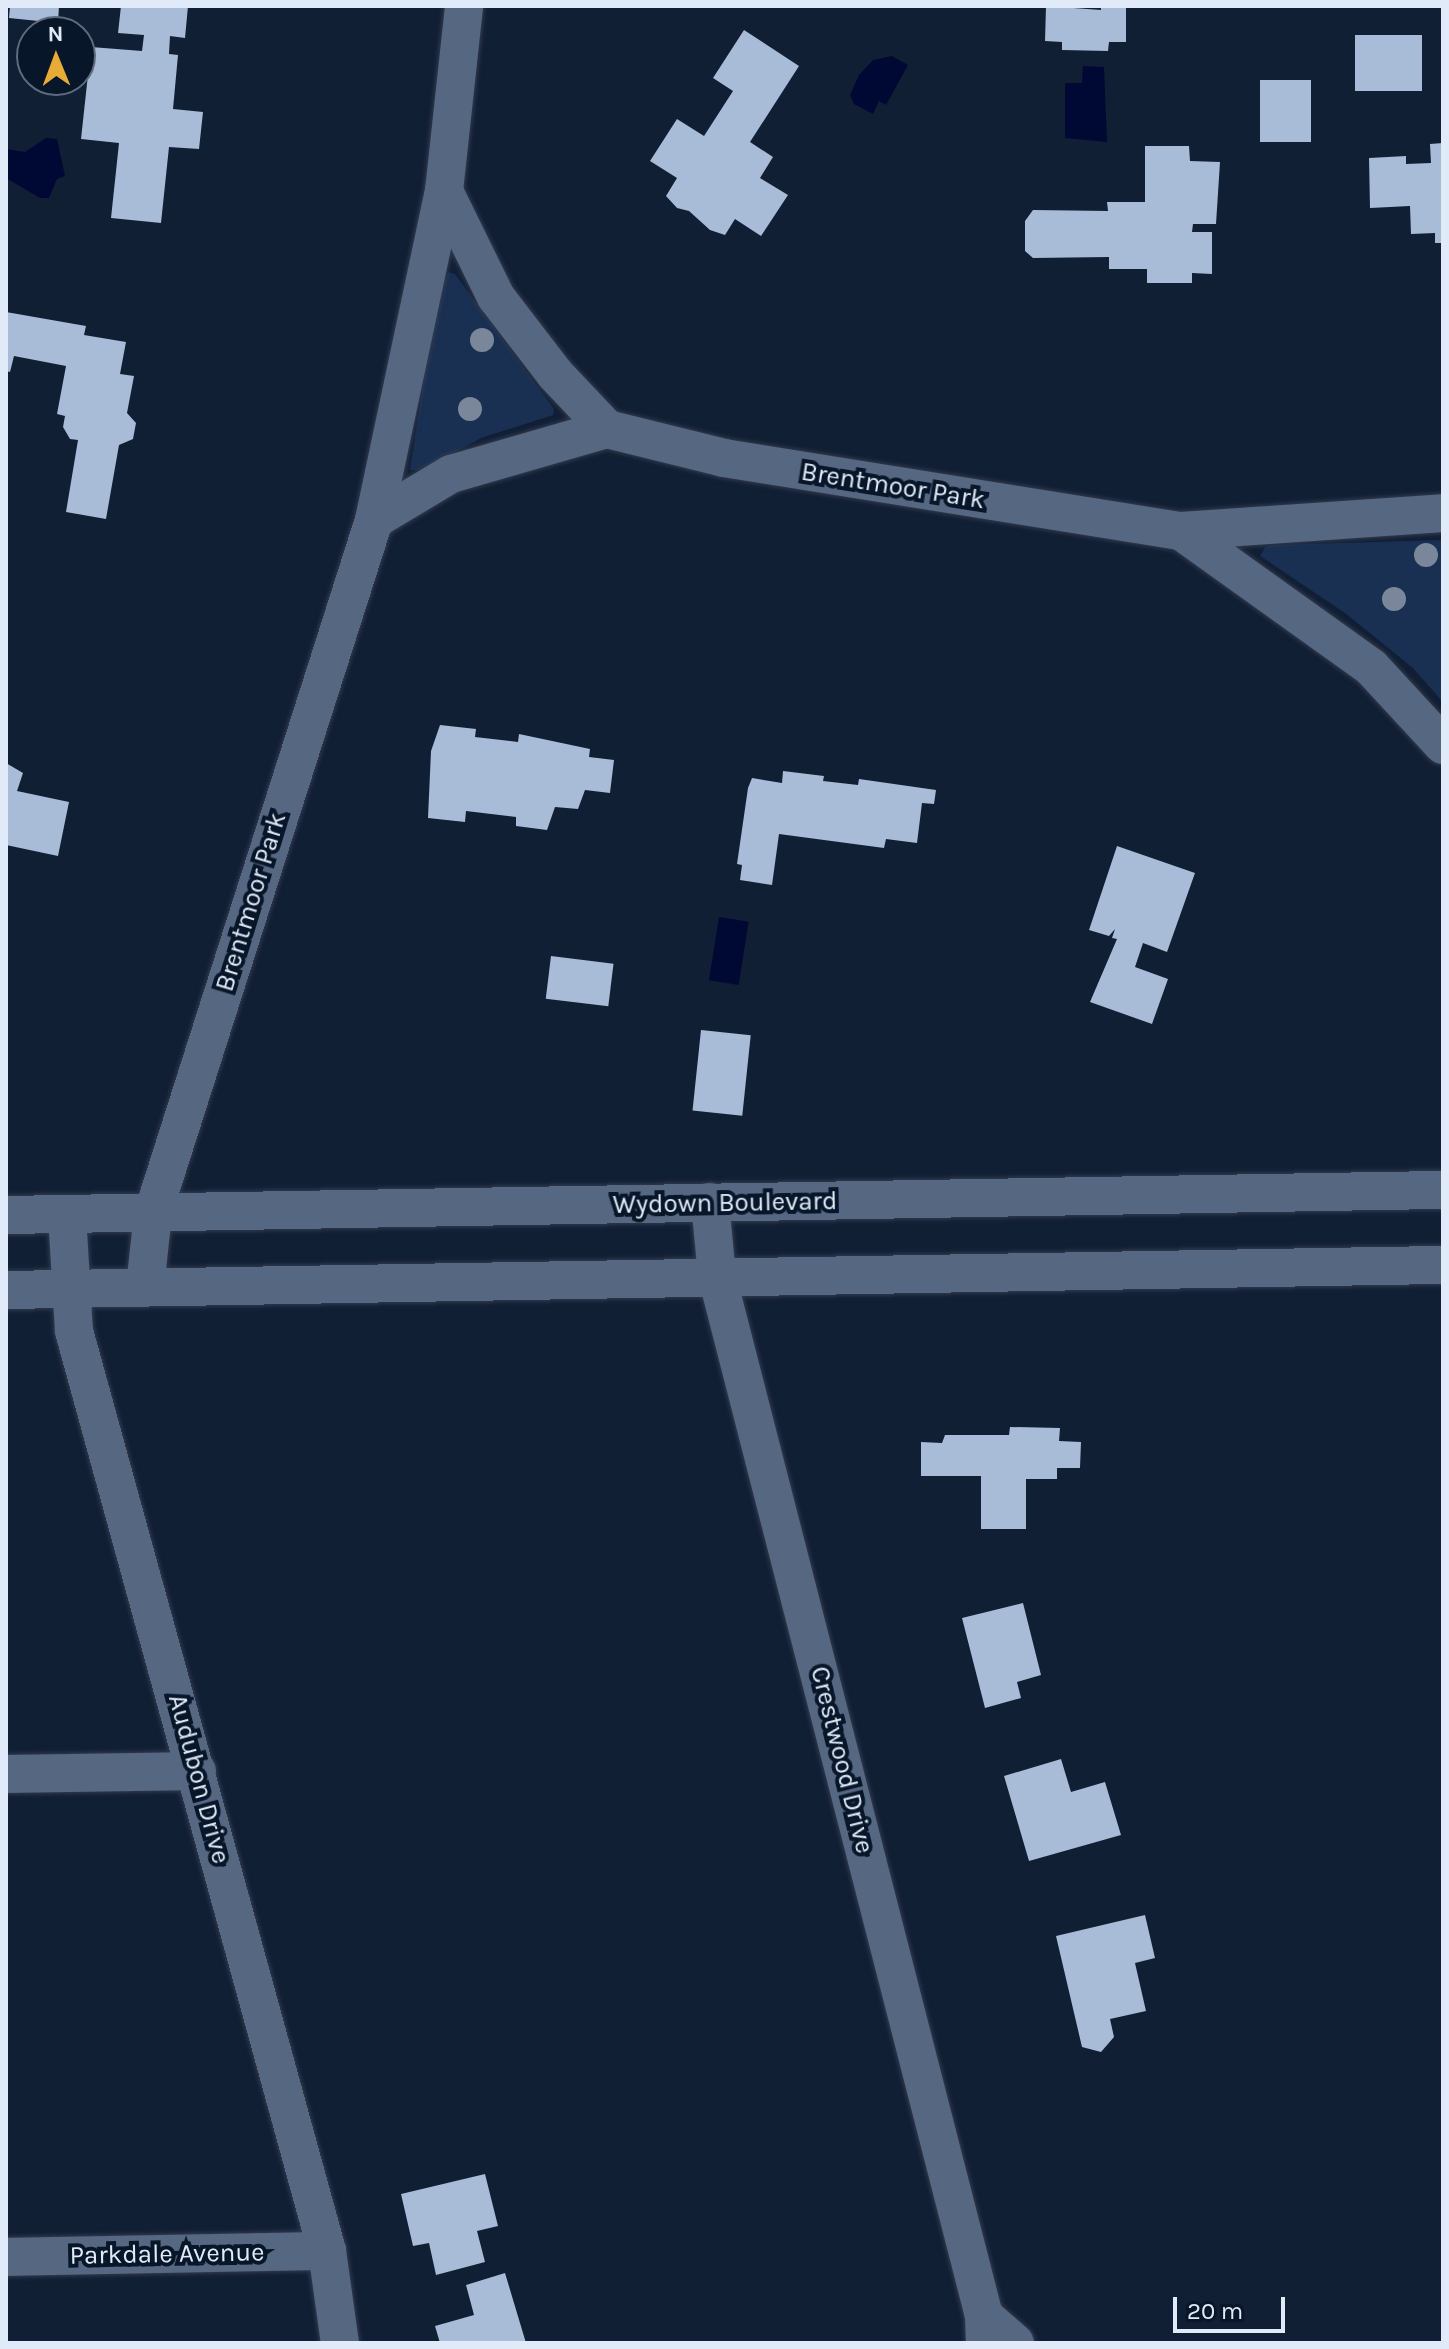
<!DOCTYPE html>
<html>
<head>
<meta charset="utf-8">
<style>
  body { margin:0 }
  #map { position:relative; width:1449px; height:2349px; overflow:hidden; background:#111f35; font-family:Karla,sans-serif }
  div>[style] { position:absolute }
  .green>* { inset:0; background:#193053 }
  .water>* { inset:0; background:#000834; transform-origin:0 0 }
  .building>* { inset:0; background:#a8bbd7; transform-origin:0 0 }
  .roads { filter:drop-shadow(0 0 2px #323a4d) drop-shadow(0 0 2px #323a4d) }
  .minor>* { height:38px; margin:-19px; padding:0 19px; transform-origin:19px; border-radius:19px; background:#566781 }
  .trees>* { width:24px; height:24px; margin:-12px; border-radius:50%; background:#7a879b }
  span { translate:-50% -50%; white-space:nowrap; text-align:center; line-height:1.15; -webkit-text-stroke:8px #08162a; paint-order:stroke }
  .street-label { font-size:26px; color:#e0eaf9 }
  .frame { position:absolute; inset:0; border:8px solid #e0eaf9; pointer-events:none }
  .north { position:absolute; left:16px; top:16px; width:80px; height:80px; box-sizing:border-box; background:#08162a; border:2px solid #5e6b7d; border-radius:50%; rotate:359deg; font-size:22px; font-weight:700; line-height:32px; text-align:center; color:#e0eaf9 }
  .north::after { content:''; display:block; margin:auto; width:28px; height:36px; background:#e9ab38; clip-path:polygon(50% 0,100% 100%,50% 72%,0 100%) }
  .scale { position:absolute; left:1173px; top:2297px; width:112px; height:36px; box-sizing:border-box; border:4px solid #e0eaf9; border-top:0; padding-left:10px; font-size:24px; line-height:28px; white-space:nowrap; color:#e0eaf9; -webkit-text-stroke:6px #08162a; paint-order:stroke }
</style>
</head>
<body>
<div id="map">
  <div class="green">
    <div style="clip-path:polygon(448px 272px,455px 274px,554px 409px,553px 415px,481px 438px,424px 470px,410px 470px,436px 297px)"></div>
    <div style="clip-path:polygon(1443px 540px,1443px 702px,1413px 668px,1345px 613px,1260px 556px,1265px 547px,1275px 545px)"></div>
  </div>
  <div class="water">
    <div style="clip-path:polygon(892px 56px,908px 65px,886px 105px,879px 101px,873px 114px,854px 104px,850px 95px,859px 75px,873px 60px)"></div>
    <div style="clip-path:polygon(1083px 66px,1104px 67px,1107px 142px,1065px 138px,1065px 83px,1082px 83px)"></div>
    <div style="clip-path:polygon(46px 138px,57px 139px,65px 176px,57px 179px,49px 198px,40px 198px,6px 178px,6px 149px,25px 152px)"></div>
    <div style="left:719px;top:917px;width:30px;height:64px;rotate:9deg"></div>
  </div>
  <div class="building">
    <div style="clip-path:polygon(10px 6px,59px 6px,58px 23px,9px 18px)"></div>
    <div style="clip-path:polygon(121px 6px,188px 6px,185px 38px,170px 36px,169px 54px,178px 55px,173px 109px,203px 112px,199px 149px,169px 147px,161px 223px,111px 218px,119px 143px,81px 139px,91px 47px,142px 51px,144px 35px,118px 33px)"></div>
    <div style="clip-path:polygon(1046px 6px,1101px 10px,1101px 6px,1126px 6px,1126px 42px,1109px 42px,1108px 51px,1062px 50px,1062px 42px,1045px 41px)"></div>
    <div style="clip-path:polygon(744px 30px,799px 66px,750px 142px,773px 157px,760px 178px,788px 195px,761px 236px,735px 219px,725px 235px,710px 230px,689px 211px,677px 208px,666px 196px,677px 178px,650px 161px,677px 119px,704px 136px,733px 91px,713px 78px)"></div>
    <div style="left:1355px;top:35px;width:67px;height:56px"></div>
    <div style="left:1260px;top:80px;width:51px;height:62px"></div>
    <div style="clip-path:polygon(1443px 143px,1443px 243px,1435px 243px,1435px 233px,1411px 234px,1410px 206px,1370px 208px,1369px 158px,1406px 156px,1406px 164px,1431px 163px,1430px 144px)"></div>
    <div style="clip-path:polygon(1145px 146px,1189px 146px,1190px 161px,1220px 162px,1216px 224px,1193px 224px,1192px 232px,1212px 232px,1212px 274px,1192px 273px,1192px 283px,1147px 283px,1147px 269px,1109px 269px,1109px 257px,1033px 258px,1025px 251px,1025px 221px,1033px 210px,1108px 211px,1107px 202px,1145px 202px)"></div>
    <div style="clip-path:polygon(6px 312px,86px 326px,84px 335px,126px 342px,120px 374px,134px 376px,127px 413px,136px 423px,133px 439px,119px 445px,106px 519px,66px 512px,78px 440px,70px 439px,63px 427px,65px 416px,57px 414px,66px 366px,14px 356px,10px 372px,6px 371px)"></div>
    <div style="clip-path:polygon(440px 725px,476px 729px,475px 737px,518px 742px,519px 734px,590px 749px,589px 757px,614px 760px,610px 793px,585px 790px,578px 809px,555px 807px,547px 830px,516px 826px,516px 817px,466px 811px,465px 822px,428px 818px,431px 751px)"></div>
    <div style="clip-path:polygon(6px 763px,23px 773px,17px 791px,69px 802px,58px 856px,6px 845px)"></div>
    <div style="clip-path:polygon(783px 771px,824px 776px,823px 781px,858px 785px,859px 779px,936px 790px,934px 804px,922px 803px,917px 843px,886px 839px,884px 848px,779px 834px,772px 885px,740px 880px,742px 865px,737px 864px,748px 788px,752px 778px,782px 783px)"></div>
    <div style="clip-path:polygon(1117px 846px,1195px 873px,1167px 952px,1143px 943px,1135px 967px,1168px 979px,1152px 1024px,1090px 1002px,1117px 939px,1112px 938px,1115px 929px,1109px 936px,1089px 930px)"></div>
    <div style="left:551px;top:956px;width:63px;height:43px;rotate:7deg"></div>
    <div style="left:701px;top:1030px;width:50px;height:81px;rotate:6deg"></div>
    <div style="clip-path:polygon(1010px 1427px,1060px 1428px,1059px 1441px,1081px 1442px,1080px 1468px,1057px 1468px,1057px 1479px,1026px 1479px,1026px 1529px,981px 1529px,981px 1476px,921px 1476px,921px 1442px,942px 1443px,945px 1435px,1009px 1435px)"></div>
    <div style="clip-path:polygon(1023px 1603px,1041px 1675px,1017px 1682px,1021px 1698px,985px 1708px,962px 1618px)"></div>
    <div style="clip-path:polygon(1061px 1759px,1071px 1792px,1105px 1782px,1121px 1835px,1029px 1861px,1004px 1776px)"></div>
    <div style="clip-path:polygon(1145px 1915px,1155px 1958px,1135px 1963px,1146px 2011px,1110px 2019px,1114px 2037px,1101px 2052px,1082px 2047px,1056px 1936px)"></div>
    <div style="clip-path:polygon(485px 2174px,498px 2226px,477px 2231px,485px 2262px,436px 2275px,429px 2243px,413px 2246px,401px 2194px)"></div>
    <div style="clip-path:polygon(505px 2273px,526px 2343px,440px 2343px,435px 2326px,474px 2315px,466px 2285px)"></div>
  </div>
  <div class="roads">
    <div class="minor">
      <div style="left:444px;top:191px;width:118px;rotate:63.9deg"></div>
      <div style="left:496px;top:297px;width:97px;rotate:52.5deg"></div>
      <div style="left:555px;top:374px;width:76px;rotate:46.6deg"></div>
      <div style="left:607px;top:429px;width:121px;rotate:13.9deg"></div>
      <div style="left:724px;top:458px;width:463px;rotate:9.1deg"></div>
      <div style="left:1181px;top:531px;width:263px;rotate:-3.9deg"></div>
      <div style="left:374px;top:520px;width:90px;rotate:-30.9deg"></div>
      <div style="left:451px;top:474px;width:162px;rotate:-16.1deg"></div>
      <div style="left:1181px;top:531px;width:234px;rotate:35.6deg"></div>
      <div style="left:1371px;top:667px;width:106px;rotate:47.3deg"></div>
      <div style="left:710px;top:1202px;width:74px;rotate:84.6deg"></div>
      <div style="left:717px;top:1276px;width:1074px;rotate:75.6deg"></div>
      <div style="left:984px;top:2316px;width:27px;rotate:88deg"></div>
      <div style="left:67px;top:1214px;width:117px;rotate:86.6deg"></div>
      <div style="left:74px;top:1331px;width:954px;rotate:74.62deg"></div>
      <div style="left:327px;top:2251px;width:93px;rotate:82deg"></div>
      <div style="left:6px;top:1215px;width:1437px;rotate:-1deg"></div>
      <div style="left:145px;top:1287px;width:74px;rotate:-83.8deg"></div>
      <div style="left:153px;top:1213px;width:727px;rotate:-72.31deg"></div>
      <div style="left:374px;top:520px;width:336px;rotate:-78deg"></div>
      <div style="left:444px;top:191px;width:186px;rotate:-83.8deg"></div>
      <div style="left:6px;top:1290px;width:1437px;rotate:-1deg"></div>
      <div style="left:6px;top:1774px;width:191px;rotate:-0.9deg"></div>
      <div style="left:6px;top:2257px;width:321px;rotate:-1.1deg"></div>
      <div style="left:984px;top:2316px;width:41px;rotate:41.1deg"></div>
    </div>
  </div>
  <div class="trees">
    <div style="left:482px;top:340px"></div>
    <div style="left:470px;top:409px"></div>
    <div style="left:1426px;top:555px"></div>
    <div style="left:1394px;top:599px"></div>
  </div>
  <div class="street-label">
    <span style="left:893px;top:486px;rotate:9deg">Brentmoor Park</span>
    <span style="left:251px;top:902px;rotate:-73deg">Brentmoor Park</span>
    <span style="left:725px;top:1203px;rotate:-1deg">Wydown Boulevard</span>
    <span style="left:842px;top:1760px;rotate:76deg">Crestwood Drive</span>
    <span style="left:199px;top:1779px;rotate:75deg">Audubon Drive</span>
    <span style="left:167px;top:2254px;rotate:-1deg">Parkdale Avenue</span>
  </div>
  <div class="frame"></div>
  <div class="north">N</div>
  <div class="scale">20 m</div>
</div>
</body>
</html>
